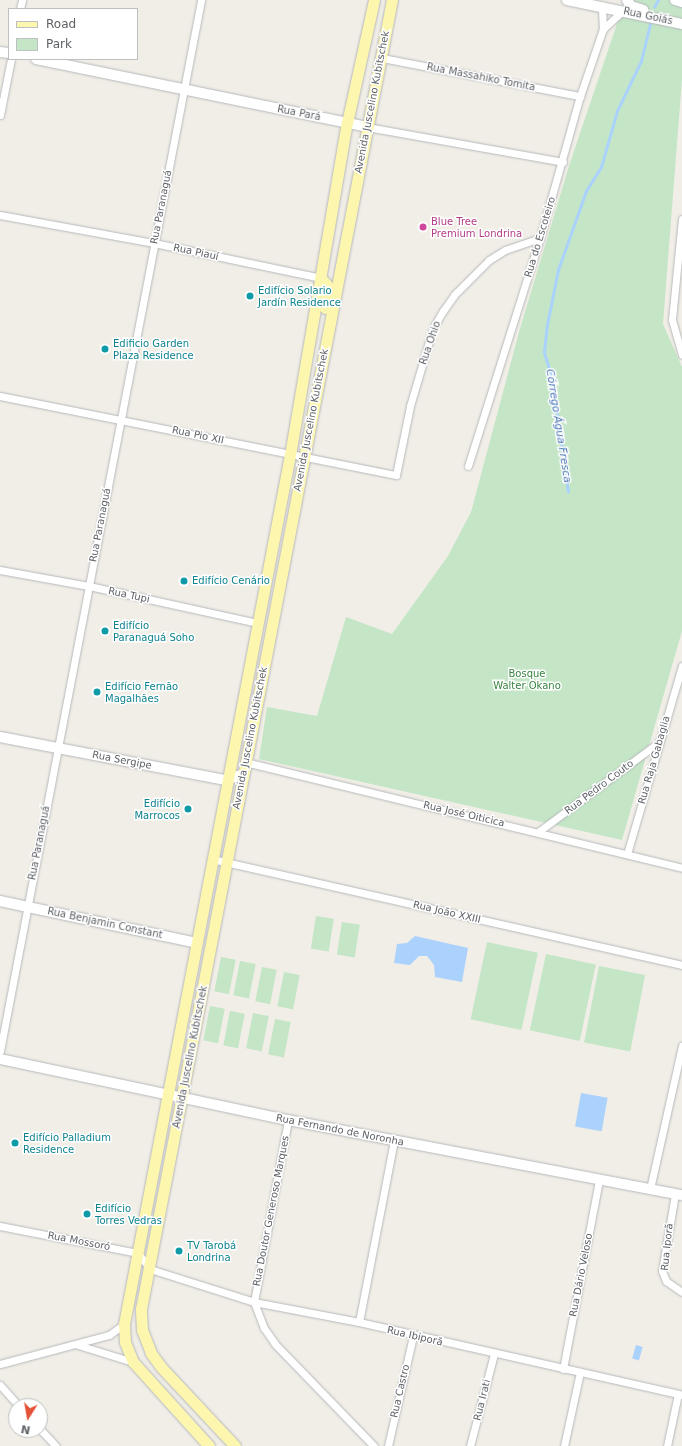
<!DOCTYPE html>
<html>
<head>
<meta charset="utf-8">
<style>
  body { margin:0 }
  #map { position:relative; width:682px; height:1446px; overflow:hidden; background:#f0eee6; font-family:"DejaVu Sans",sans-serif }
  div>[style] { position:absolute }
  .green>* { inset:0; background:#c4e6c7; transform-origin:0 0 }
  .water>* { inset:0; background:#aad2fc; transform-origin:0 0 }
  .stream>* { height:2.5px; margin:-1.25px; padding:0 1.25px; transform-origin:1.25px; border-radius:1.25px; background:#aad2fc }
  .roads { filter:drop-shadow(0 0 1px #b7b8bc) drop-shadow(0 0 1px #b7b8bc) }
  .street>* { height:7px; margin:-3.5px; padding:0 3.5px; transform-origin:3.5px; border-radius:3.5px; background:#fff }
  .secondary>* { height:10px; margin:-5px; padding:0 5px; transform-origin:5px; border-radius:5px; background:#fff }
  .primary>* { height:11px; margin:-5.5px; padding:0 5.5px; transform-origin:5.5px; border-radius:5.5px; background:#fcf6af }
  .dots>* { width:11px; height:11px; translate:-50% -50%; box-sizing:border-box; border:2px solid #fff; border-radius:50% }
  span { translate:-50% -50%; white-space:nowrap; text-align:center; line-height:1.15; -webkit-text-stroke:3px #fff; paint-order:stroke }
  .street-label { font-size:10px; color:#5e6166 }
  .hotel-label { font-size:10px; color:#b23c85 }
  .left { translate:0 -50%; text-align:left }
  .culture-label { font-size:10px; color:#0d838f }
  .right { translate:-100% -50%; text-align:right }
  .park-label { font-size:10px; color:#388341 }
  .water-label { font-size:11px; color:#4977b7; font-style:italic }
  .legend { position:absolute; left:8px; top:8px; width:130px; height:52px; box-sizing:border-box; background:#fff; border:1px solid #bfc0c2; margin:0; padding:5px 7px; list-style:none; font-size:12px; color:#5e6166 }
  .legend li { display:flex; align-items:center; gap:8px; height:20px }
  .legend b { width:20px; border:1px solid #bfc0c2 }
  .north { position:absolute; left:8px; top:1398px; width:40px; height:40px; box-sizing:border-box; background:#fff; border:1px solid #bfc0c2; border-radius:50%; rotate:191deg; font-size:11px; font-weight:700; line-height:16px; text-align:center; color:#5e6166 }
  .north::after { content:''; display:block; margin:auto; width:14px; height:18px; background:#e45338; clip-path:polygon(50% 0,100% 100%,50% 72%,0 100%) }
</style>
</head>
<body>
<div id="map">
  <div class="green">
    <div style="clip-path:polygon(625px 0,682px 0,682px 79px,663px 324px,682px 367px,682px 631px,622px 840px,259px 759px,267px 707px,317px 716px,346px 617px,392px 634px,448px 556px,471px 512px,519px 332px,569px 166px)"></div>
    <div style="left:316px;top:916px;width:18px;height:33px;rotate:9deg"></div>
    <div style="left:342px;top:922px;width:18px;height:33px;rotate:9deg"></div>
    <div style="left:487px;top:942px;width:52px;height:79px;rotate:12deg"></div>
    <div style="left:546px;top:954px;width:51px;height:78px;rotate:12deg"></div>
    <div style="left:221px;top:957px;width:15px;height:35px;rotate:11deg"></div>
    <div style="left:240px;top:961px;width:16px;height:35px;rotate:11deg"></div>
    <div style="left:599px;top:966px;width:47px;height:78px;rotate:11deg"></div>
    <div style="left:262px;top:967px;width:15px;height:35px;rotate:11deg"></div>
    <div style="left:284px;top:972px;width:16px;height:35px;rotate:11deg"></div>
    <div style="left:210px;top:1006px;width:15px;height:35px;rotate:11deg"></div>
    <div style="left:230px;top:1011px;width:15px;height:35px;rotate:11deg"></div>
    <div style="left:253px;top:1013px;width:16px;height:36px;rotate:11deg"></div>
    <div style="left:275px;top:1019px;width:16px;height:36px;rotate:11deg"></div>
  </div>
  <div class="water">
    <div style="clip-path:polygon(415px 936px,468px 948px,462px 982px,435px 977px,434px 965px,427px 956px,419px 956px,410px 965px,394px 963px,397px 944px,407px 943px)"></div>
    <div style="left:581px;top:1093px;width:27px;height:34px;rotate:10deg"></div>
    <div style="left:636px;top:1345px;width:7px;height:14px;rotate:16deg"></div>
  </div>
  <div class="stream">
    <div style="left:654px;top:7px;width:8px;rotate:-60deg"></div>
    <div style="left:568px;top:492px;width:114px;rotate:-98.1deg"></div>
    <div style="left:552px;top:379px;width:28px;rotate:-107deg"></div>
    <div style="left:544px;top:352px;width:27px;rotate:-84deg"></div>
    <div style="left:547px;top:325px;width:56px;rotate:-78.7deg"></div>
    <div style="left:558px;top:270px;width:84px;rotate:-70.5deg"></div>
    <div style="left:586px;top:191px;width:28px;rotate:-58deg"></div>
    <div style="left:601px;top:167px;width:58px;rotate:-74.1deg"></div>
    <div style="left:617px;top:111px;width:55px;rotate:-64.4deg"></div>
    <div style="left:641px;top:61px;width:42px;rotate:-76.3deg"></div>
  </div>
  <div class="roads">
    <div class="street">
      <div style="left:20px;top:9px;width:9px;rotate:-77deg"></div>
      <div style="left:603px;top:29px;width:26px;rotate:-43deg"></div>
      <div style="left:382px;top:58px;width:202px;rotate:10.9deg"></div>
      <div style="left:0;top:115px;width:57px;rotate:-78.9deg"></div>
      <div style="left:367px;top:127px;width:199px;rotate:10.1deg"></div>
      <div style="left:0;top:215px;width:157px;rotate:10.3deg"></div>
      <div style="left:154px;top:243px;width:171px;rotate:11.8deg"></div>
      <div style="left:682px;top:219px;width:101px;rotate:95.7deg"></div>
      <div style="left:672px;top:320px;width:36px;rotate:74deg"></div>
      <div style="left:0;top:396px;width:404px;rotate:11.3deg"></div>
      <div style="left:396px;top:475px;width:70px;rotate:-78.5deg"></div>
      <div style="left:410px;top:406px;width:81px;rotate:-73.6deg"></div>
      <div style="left:433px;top:328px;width:20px;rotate:-60deg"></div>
      <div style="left:443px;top:311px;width:19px;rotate:-55deg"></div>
      <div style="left:454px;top:295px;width:49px;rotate:-45deg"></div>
      <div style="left:489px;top:260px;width:19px;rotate:-32deg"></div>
      <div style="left:505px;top:250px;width:37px;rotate:-19deg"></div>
      <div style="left:468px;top:466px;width:239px;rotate:-72.5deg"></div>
      <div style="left:540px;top:238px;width:148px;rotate:-74.3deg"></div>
      <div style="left:580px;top:96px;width:71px;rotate:-71.1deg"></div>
      <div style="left:603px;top:29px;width:22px;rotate:-93deg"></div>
      <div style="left:0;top:570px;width:90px;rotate:10.2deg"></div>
      <div style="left:89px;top:586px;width:172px;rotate:12.4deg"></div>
      <div style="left:245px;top:762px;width:450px;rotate:13.6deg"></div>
      <div style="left:538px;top:832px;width:151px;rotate:-36.6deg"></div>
      <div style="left:627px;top:854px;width:196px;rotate:-73.7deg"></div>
      <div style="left:212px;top:859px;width:482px;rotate:12.7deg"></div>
      <div style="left:0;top:1051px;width:1070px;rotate:-79.17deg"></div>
      <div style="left:650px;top:1189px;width:147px;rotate:-77.4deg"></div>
      <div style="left:675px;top:1194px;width:78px;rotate:99.6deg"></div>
      <div style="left:662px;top:1271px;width:11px;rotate:68deg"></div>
      <div style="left:666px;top:1281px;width:19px;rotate:35deg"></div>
      <div style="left:0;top:1226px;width:141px;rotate:11.1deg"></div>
      <div style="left:138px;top:1253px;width:20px;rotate:53deg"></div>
      <div style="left:150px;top:1269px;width:109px;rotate:17.6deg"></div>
      <div style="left:254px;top:1302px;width:107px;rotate:10.8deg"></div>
      <div style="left:359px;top:1322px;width:331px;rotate:12.7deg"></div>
      <div style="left:254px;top:1302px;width:28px;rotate:69deg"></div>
      <div style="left:264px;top:1328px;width:19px;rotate:55deg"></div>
      <div style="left:275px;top:1344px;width:142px;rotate:45.9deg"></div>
      <div style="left:254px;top:1302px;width:185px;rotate:-79.4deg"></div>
      <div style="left:359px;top:1322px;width:185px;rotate:-79.1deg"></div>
      <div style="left:78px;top:1345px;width:58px;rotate:17.2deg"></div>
      <div style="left:0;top:1364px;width:113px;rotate:-14.9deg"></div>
      <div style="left:109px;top:1335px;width:19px;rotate:-36deg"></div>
      <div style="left:563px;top:1369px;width:191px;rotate:-79.2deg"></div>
      <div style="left:0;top:1385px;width:28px;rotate:48deg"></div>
      <div style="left:40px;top:1429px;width:23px;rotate:47deg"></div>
      <div style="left:388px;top:1446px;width:113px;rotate:-77.2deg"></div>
      <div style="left:470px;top:1446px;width:95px;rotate:-75.4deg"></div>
      <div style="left:564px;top:1446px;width:76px;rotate:-77.8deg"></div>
      <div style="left:667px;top:1446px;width:53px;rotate:-78.1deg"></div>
    </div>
    <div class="secondary">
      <div style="left:567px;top:0;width:117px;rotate:11.8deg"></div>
      <div style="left:627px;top:0;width:7px;rotate:56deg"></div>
      <div style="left:631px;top:6px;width:13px;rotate:18deg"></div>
      <div style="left:675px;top:0;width:7px;rotate:16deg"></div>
      <div style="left:0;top:52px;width:9px;rotate:6deg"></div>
      <div style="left:36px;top:59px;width:338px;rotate:11.6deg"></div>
      <div style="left:0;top:737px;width:230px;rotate:10.8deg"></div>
      <div style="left:226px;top:780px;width:18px;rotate:-19deg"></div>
      <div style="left:0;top:901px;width:201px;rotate:12deg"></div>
      <div style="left:0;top:1059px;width:294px;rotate:12deg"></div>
      <div style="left:288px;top:1120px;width:401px;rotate:10.8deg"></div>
    </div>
    <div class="primary">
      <div style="left:321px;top:278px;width:9px;rotate:49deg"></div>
      <div style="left:327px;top:285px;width:23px;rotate:95deg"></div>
      <div style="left:209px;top:1446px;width:113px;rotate:-132.1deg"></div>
      <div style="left:133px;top:1362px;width:22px;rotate:-112deg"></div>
      <div style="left:125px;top:1342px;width:18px;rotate:-93deg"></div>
      <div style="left:124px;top:1324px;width:885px;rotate:-79.19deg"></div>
      <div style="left:290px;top:455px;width:337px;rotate:-80.3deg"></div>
      <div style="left:347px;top:123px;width:126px;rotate:-77.6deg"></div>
      <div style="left:235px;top:1446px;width:108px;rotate:-133.1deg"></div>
      <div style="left:161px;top:1367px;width:17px;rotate:-126deg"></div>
      <div style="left:151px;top:1353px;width:25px;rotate:-111deg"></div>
      <div style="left:142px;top:1330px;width:21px;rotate:-93deg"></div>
      <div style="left:141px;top:1309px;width:1333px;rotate:-79.15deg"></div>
    </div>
  </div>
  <div class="dots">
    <div style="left:423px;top:227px;background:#d1479c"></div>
    <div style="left:250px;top:296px;background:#0f9aa8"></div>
    <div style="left:105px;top:349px;background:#0f9aa8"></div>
    <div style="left:184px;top:581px;background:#0f9aa8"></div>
    <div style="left:105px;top:631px;background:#0f9aa8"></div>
    <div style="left:97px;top:692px;background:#0f9aa8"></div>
    <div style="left:188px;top:809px;background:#0f9aa8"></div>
    <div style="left:15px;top:1143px;background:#0f9aa8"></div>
    <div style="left:87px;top:1214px;background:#0f9aa8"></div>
    <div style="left:179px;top:1251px;background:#0f9aa8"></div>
  </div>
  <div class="street-label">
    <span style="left:648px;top:16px;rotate:12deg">Rua Goiás</span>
    <span style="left:481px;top:77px;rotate:11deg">Rua Massahiko Tomita</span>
    <span style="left:372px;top:102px;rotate:-79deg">Avenida Juscelino Kubitschek</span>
    <span style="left:299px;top:113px;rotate:11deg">Rua Pará</span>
    <span style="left:161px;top:207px;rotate:-79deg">Rua Paranaguá</span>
    <span style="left:540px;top:237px;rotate:-73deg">Rua do Escoteiro</span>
    <span style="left:196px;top:252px;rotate:12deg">Rua Piauí</span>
    <span style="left:430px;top:343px;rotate:-71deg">Rua Ohio</span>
    <span style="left:311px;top:420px;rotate:-79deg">Avenida Juscelino Kubitschek</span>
    <span style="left:198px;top:435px;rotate:12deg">Rua Pio XII</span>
    <span style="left:100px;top:525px;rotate:-79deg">Rua Paranaguá</span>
    <span style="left:129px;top:595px;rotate:12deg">Rua Tupi</span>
    <span style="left:250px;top:738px;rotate:-79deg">Avenida Juscelino Kubitschek</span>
    <span style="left:122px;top:760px;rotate:11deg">Rua Sergipe</span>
    <span style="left:654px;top:760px;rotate:-74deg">Rua Raja Gabaglia</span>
    <span style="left:599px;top:787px;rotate:-37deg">Rua Pedro Couto</span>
    <span style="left:464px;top:814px;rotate:13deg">Rua José Oiticica</span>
    <span style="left:39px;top:843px;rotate:-79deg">Rua Paranaguá</span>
    <span style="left:447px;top:912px;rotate:13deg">Rua João XXIII</span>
    <span style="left:105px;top:923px;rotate:12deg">Rua Benjamin Constant</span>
    <span style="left:190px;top:1057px;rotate:-79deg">Avenida Juscelino Kubitschek</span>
    <span style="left:340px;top:1130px;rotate:11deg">Rua Fernando de Noronha</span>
    <span style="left:271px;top:1211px;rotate:-79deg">Rua Doutor Generoso Marques</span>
    <span style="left:79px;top:1241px;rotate:11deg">Rua Mossoró</span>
    <span style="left:667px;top:1247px;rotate:-84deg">Rua Iporã</span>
    <span style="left:581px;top:1275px;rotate:-79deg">Rua Dário Veloso</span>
    <span style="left:415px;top:1336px;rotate:13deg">Rua Ibiporã</span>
    <span style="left:400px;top:1391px;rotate:-77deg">Rua Castro</span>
    <span style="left:482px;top:1400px;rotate:-76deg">Rua Irati</span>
  </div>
  <div class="hotel-label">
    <span class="left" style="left:431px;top:227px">Blue Tree<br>Premium Londrina</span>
  </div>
  <div class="culture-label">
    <span class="left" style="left:258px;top:296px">Edifício Solario<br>Jardín Residence</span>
    <span class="left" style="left:113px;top:349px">Edificio Garden<br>Plaza Residence</span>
    <span class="left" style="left:192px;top:581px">Edifício Cenário</span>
    <span class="left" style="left:113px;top:631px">Edifício<br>Paranaguá Soho</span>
    <span class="left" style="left:105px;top:692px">Edifício Fernão<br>Magalhães</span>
    <span class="right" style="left:180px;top:809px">Edifício<br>Marrocos</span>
    <span class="left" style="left:23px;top:1143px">Edifício Palladium<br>Residence</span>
    <span class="left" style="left:95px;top:1214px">Edifício<br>Torres Vedras</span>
    <span class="left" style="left:187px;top:1251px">TV Tarobá<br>Londrina</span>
  </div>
  <div class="park-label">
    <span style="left:527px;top:679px">Bosque<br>Walter Okano</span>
  </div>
  <div class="water-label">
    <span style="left:558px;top:426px;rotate:81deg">Córrego Água Fresca</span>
  </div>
  <ul class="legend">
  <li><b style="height:5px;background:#fcf6af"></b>Road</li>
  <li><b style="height:11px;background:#c4e6c7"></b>Park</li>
  </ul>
  <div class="north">N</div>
</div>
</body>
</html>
